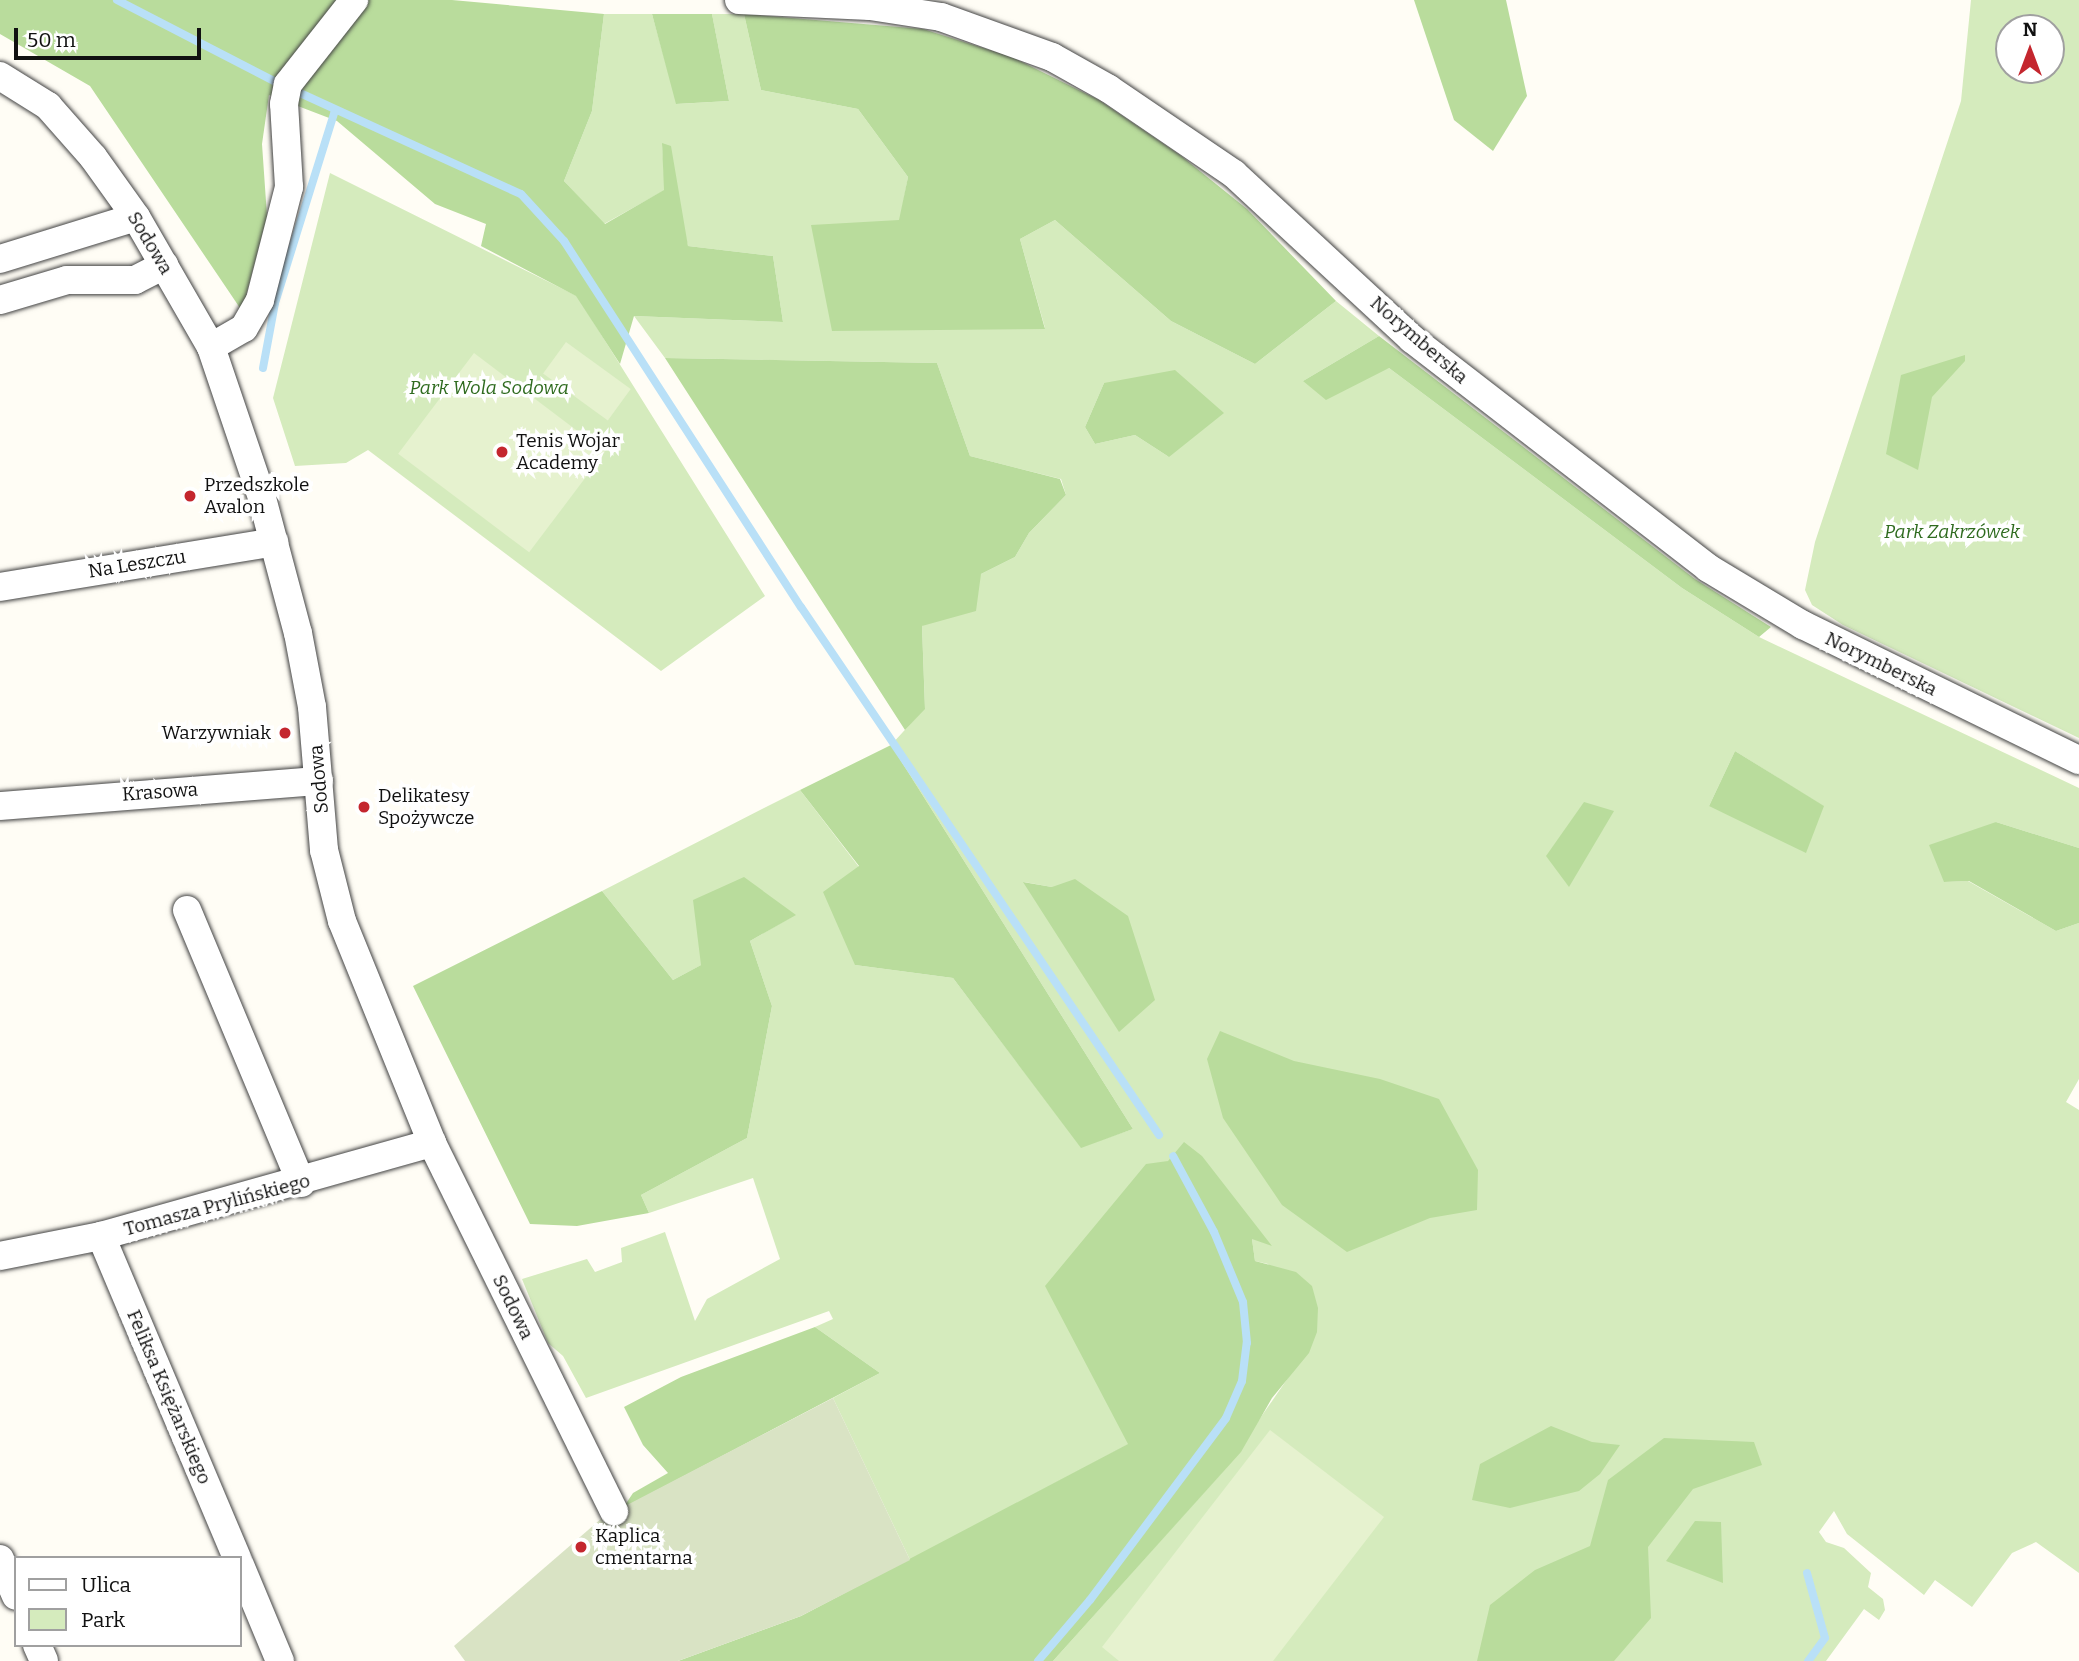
<!DOCTYPE html>
<html>
<head>
<meta charset="utf-8">
<style>
  body { margin:0 }
  #map { position:relative; width:2079px; height:1661px; overflow:hidden; background:#fffdf5; font-family:Bitter,serif }
  div>[style] { position:absolute }
  .green>* { inset:0; background:#d5ebbd }
  .forest>* { inset:0; background:#b9dc9c }
  .cemetery>* { inset:0; background:#d9e3c4 }
  .pitch>* { inset:0; background:#e6f2cf; transform-origin:0 0 }
  .stream>* { height:8px; margin:-4px; padding:0 4px; transform-origin:4px; border-radius:4px; background:#b9e0f7 }
  .roads { filter:drop-shadow(0 0 2px #444) drop-shadow(0 0 2px #444) }
  .minor>* { height:28px; margin:-14px; padding:0 14px; transform-origin:14px; border-radius:14px; background:#fff }
  .dots>* { width:19px; height:19px; translate:-50% -50%; box-sizing:border-box; border:4px solid #fff; border-radius:50% }
  span { translate:-50% -50%; white-space:nowrap; text-align:center; line-height:1.15; -webkit-text-stroke:7px #fff; paint-order:stroke }
  .street-label { font-size:19px; color:#111 }
  .park-label { font-size:19px; color:#2f6b1f; font-style:italic }
  .poi-label { font-size:19px; color:#111 }
  .left { translate:0 -50%; text-align:left }
  .right { translate:-100% -50%; text-align:right }
  .legend { position:absolute; left:14px; top:1556px; width:228px; height:91px; box-sizing:border-box; background:#fff; border:2px solid #a0a0a0; margin:0; padding:9px 12px; list-style:none; font-size:21px; color:#111 }
  .legend li { display:flex; align-items:center; gap:14px; height:35px }
  .legend b { width:35px; border:2px solid #a0a0a0 }
  .north { position:absolute; left:1995px; top:14px; width:70px; height:70px; box-sizing:border-box; background:#fff; border:2px solid #a0a0a0; border-radius:50%; rotate:0deg; font-size:19px; font-weight:700; line-height:28px; text-align:center; color:#111 }
  .north::after { content:''; display:block; margin:auto; width:24px; height:32px; background:#c4262e; clip-path:polygon(50% 0,100% 100%,50% 72%,0 100%) }
  .scale { position:absolute; left:14px; top:28px; width:187px; height:32px; box-sizing:border-box; border:4px solid #111; border-top:0; padding-left:9px; font-size:21px; line-height:24px; white-space:nowrap; color:#111; -webkit-text-stroke:5px #fff; paint-order:stroke }
</style>
</head>
<body>
<div id="map">
  <div class="green">
    <div style="clip-path:polygon(evenodd,1971px 0,2079px 0,2079px 738px,1843px 625px,1812px 605px,1805px 590px,1815px 542px,1961px 101px,1971px 0,2009px 28px,2051px 28px,2051px 70px,2009px 70px,2009px 28px)"></div>
    <div style="clip-path:polygon(evenodd,604px 14px,652px 14px,677px 104px,729px 101px,712px 14px,744px 14px,761px 90px,858px 109px,908px 177px,900px 220px,1045px 328px,1020px 239px,1055px 220px,1171px 321px,1255px 364px,1336px 301px,1379px 336px,1303px 381px,1389px 368px,1682px 588px,1759px 637px,2079px 788px,2079px 848px,1996px 822px,1944px 882px,1968px 881px,2056px 931px,2079px 923px,2079px 1079px,2066px 1102px,2079px 1110px,2079px 1573px,2036px 1542px,2012px 1553px,1972px 1607px,1935px 1580px,1924px 1595px,1847px 1534px,1834px 1511px,1819px 1532px,1826px 1542px,1844px 1548px,1871px 1573px,1868px 1587px,1883px 1599px,1885px 1610px,1879px 1620px,1864px 1609px,1826px 1661px,1053px 1661px,1225px 1469px,1290px 1375px,1289px 1301px,1268px 1264px,1255px 1261px,1252px 1239px,1168px 1161px,1046px 1286px,1129px 1444px,910px 1560px,833px 1398px,880px 1373px,815px 1327px,833px 1319px,829px 1311px,586px 1398px,563px 1356px,548px 1343px,522px 1279px,587px 1259px,595px 1272px,622px 1262px,621px 1248px,665px 1232px,695px 1321px,707px 1299px,780px 1259px,753px 1178px,649px 1213px,641px 1195px,747px 1138px,772px 1006px,750px 941px,795px 915px,673px 980px,602px 891px,768px 806px,800px 790px,859px 867px,855px 965px,953px 978px,1081px 1147px,1133px 1129px,891px 745px,925px 708px,922px 626px,981px 574px,1015px 557px,1029px 533px,1066px 495px,1061px 479px,970px 456px,937px 363px,665px 358px,634px 316px,783px 322px,773px 256px,688px 246px,662px 143px,665px 190px,604px 224px,564px 181px,592px 111px,604px 14px,1104px 383px,1169px 457px,1135px 435px,1095px 444px,1085px 427px,1104px 383px,604px 14px,1735px 751px,1823px 806px,1709px 806px,1735px 751px,604px 14px,1024px 882px,1052px 887px,1119px 1031px,1024px 882px)"></div>
    <div style="clip-path:polygon(330px 173px,577px 296px,765px 596px,661px 671px,368px 450px,346px 463px,295px 466px,273px 398px)"></div>
  </div>
  <div class="forest">
    <div style="clip-path:polygon(0 0,452px 0,604px 14px,592px 111px,564px 181px,605px 224px,664px 190px,662px 143px,671px 146px,688px 246px,773px 256px,783px 322px,634px 316px,620px 364px,576px 296px,481px 246px,486px 224px,435px 204px,337px 121px,269px 95px,262px 144px,267px 216px,242px 311px,90px 86px,0 34px)"></div>
    <div style="clip-path:polygon(1414px 0,1506px 0,1527px 96px,1493px 151px,1454px 120px)"></div>
    <div style="clip-path:polygon(652px 14px,712px 14px,729px 101px,676px 104px)"></div>
    <div style="clip-path:polygon(744px 14px,923px 29px,1012px 57px,1099px 100px,1180px 155px,1247px 209px,1336px 301px,1255px 364px,1171px 321px,1055px 220px,1020px 239px,1045px 329px,832px 331px,811px 225px,899px 220px,908px 177px,858px 109px,761px 90px)"></div>
    <div style="clip-path:polygon(1379px 336px,1695px 579px,1771px 627px,1759px 637px,1682px 588px,1389px 368px,1326px 400px,1303px 381px)"></div>
    <div style="clip-path:polygon(1965px 355px,1965px 361px,1932px 397px,1918px 470px,1886px 454px,1901px 375px)"></div>
    <div style="clip-path:polygon(665px 358px,937px 363px,970px 456px,1060px 479px,1066px 495px,1029px 533px,1015px 557px,981px 574px,976px 611px,922px 626px,925px 709px,905px 730px)"></div>
    <div style="clip-path:polygon(1175px 370px,1224px 413px,1169px 457px,1135px 435px,1095px 444px,1085px 427px,1104px 383px)"></div>
    <div style="clip-path:polygon(891px 745px,1133px 1129px,1081px 1148px,953px 978px,855px 965px,823px 892px,859px 866px,800px 790px)"></div>
    <div style="clip-path:polygon(1735px 751px,1824px 806px,1806px 853px,1709px 806px)"></div>
    <div style="clip-path:polygon(1584px 802px,1614px 811px,1569px 887px,1546px 856px)"></div>
    <div style="clip-path:polygon(1996px 822px,2079px 848px,2079px 923px,2056px 931px,1969px 881px,1944px 882px,1929px 845px)"></div>
    <div style="clip-path:polygon(744px 877px,796px 915px,750px 941px,772px 1006px,747px 1138px,641px 1195px,649px 1213px,577px 1226px,530px 1224px,413px 986px,602px 891px,673px 980px,701px 965px,693px 900px)"></div>
    <div style="clip-path:polygon(1075px 879px,1128px 916px,1155px 1000px,1119px 1032px,1023px 882px,1052px 887px)"></div>
    <div style="clip-path:polygon(1220px 1031px,1294px 1061px,1380px 1079px,1439px 1099px,1478px 1170px,1477px 1210px,1430px 1218px,1347px 1252px,1282px 1205px,1223px 1118px,1207px 1059px)"></div>
    <div style="clip-path:polygon(1184px 1142px,1202px 1156px,1272px 1246px,1252px 1239px,1255px 1261px,1296px 1272px,1312px 1286px,1318px 1308px,1317px 1332px,1309px 1353px,1272px 1398px,1241px 1452px,1053px 1661px,678px 1661px,801px 1616px,1128px 1444px,1045px 1286px,1146px 1164px,1168px 1161px)"></div>
    <div style="clip-path:polygon(815px 1327px,880px 1373px,623px 1508px,633px 1493px,668px 1473px,643px 1445px,624px 1407px,681px 1377px)"></div>
    <div style="clip-path:polygon(1551px 1426px,1592px 1442px,1620px 1445px,1600px 1474px,1579px 1491px,1510px 1508px,1472px 1500px,1480px 1464px)"></div>
    <div style="clip-path:polygon(1664px 1438px,1754px 1442px,1762px 1465px,1693px 1489px,1648px 1547px,1651px 1618px,1614px 1661px,1477px 1661px,1490px 1605px,1535px 1570px,1590px 1546px,1608px 1480px)"></div>
    <div style="clip-path:polygon(1695px 1521px,1721px 1522px,1723px 1583px,1666px 1561px)"></div>
  </div>
  <div class="cemetery">
    <div style="clip-path:polygon(833px 1398px,910px 1560px,801px 1616px,678px 1661px,465px 1661px,454px 1646px,602px 1518px)"></div>
  </div>
  <div class="pitch">
    <div style="left:566px;top:342px;width:80px;height:39px;rotate:36deg"></div>
    <div style="left:474px;top:353px;width:164px;height:126px;rotate:37deg"></div>
    <div style="clip-path:polygon(1270px 1430px,1384px 1517px,1273px 1661px,1119px 1661px,1102px 1647px)"></div>
  </div>
  <div class="stream">
    <div style="left:117px;top:0;width:179px;rotate:27.3deg"></div>
    <div style="left:300px;top:93px;width:243px;rotate:24.6deg"></div>
    <div style="left:521px;top:194px;width:64px;rotate:47.5deg"></div>
    <div style="left:564px;top:241px;width:436px;rotate:57.1deg"></div>
    <div style="left:801px;top:607px;width:638px;rotate:55.86deg"></div>
    <div style="left:263px;top:368px;width:66px;rotate:-79.5deg"></div>
    <div style="left:275px;top:303px;width:202px;rotate:-72.7deg"></div>
    <div style="left:1807px;top:1573px;width:67px;rotate:74.5deg"></div>
    <div style="left:1825px;top:1638px;width:29px;rotate:126deg"></div>
    <div style="left:1038px;top:1661px;width:80px;rotate:-49.6deg"></div>
    <div style="left:1090px;top:1600px;width:227px;rotate:-53.2deg"></div>
    <div style="left:1226px;top:1418px;width:40px;rotate:-66.6deg"></div>
    <div style="left:1242px;top:1381px;width:38px;rotate:-83deg"></div>
    <div style="left:1247px;top:1343px;width:41px;rotate:-95.6deg"></div>
    <div style="left:1243px;top:1302px;width:76px;rotate:-112.5deg"></div>
    <div style="left:1214px;top:1232px;width:86px;rotate:-118.3deg"></div>
  </div>
  <div class="roads">
    <div class="minor">
      <div style="left:739px;top:0;width:131px;rotate:2.6deg"></div>
      <div style="left:870px;top:6px;width:72px;rotate:8.8deg"></div>
      <div style="left:941px;top:17px;width:118px;rotate:19.8deg"></div>
      <div style="left:1052px;top:57px;width:65px;rotate:29.3deg"></div>
      <div style="left:1109px;top:89px;width:151px;rotate:34.2deg"></div>
      <div style="left:1234px;top:174px;width:243px;rotate:42.8deg"></div>
      <div style="left:1412px;top:339px;width:374px;rotate:37.7deg"></div>
      <div style="left:1708px;top:568px;width:111px;rotate:31deg"></div>
      <div style="left:1803px;top:625px;width:307px;rotate:26.1deg"></div>
      <div style="left:0;top:76px;width:57px;rotate:32deg"></div>
      <div style="left:48px;top:106px;width:68px;rotate:48.6deg"></div>
      <div style="left:93px;top:157px;width:74px;rotate:54.4deg"></div>
      <div style="left:136px;top:217px;width:150px;rotate:60deg"></div>
      <div style="left:211px;top:347px;width:159px;rotate:71.3deg"></div>
      <div style="left:262px;top:498px;width:140px;rotate:75.1deg"></div>
      <div style="left:298px;top:633px;width:75px;rotate:79.3deg"></div>
      <div style="left:312px;top:707px;width:144px;rotate:85.2deg"></div>
      <div style="left:324px;top:850px;width:73px;rotate:75.8deg"></div>
      <div style="left:342px;top:921px;width:240px;rotate:67.9deg"></div>
      <div style="left:432px;top:1143px;width:411px;rotate:63.7deg"></div>
      <div style="left:0;top:259px;width:142px;rotate:-17.2deg"></div>
      <div style="left:0;top:300px;width:70px;rotate:-16.6deg"></div>
      <div style="left:67px;top:280px;width:68px"></div>
      <div style="left:135px;top:280px;width:33px;rotate:-27deg"></div>
      <div style="left:211px;top:347px;width:38px;rotate:-30deg"></div>
      <div style="left:244px;top:328px;width:32px;rotate:-60deg"></div>
      <div style="left:260px;top:300px;width:117px;rotate:-75.6deg"></div>
      <div style="left:289px;top:187px;width:83px;rotate:-93.4deg"></div>
      <div style="left:284px;top:104px;width:20px;rotate:-79deg"></div>
      <div style="left:288px;top:84px;width:107px;rotate:-51.8deg"></div>
      <div style="left:0;top:587px;width:278px;rotate:-9.3deg"></div>
      <div style="left:0;top:806px;width:320px;rotate:-4.5deg"></div>
      <div style="left:187px;top:910px;width:296px;rotate:67.3deg"></div>
      <div style="left:101px;top:1236px;width:350px;rotate:67.1deg"></div>
      <div style="left:0;top:1256px;width:103px;rotate:-11.2deg"></div>
      <div style="left:101px;top:1236px;width:344px;rotate:-15.7deg"></div>
      <div style="left:0;top:1559px;width:40px;rotate:66.6deg"></div>
      <div style="left:240px;top:1565px;width:104px;rotate:67.4deg"></div>
      <div style="left:37px;top:1645px;width:17px;rotate:66deg"></div>
    </div>
  </div>
  <div class="dots">
    <div style="left:502px;top:452px;background:#c4262e"></div>
    <div style="left:190px;top:496px;background:#c4262e"></div>
    <div style="left:285px;top:733px;background:#c4262e"></div>
    <div style="left:364px;top:807px;background:#c4262e"></div>
    <div style="left:581px;top:1547px;background:#c4262e"></div>
  </div>
  <div class="street-label">
    <span style="left:150px;top:243px;rotate:59deg">Sodowa</span>
    <span style="left:1419px;top:340px;rotate:41deg">Norymberska</span>
    <span style="left:137px;top:564px;rotate:-9deg">Na Leszczu</span>
    <span style="left:1881px;top:664px;rotate:26deg">Norymberska</span>
    <span style="left:319px;top:779px;rotate:-95deg">Sodowa</span>
    <span style="left:160px;top:792px;rotate:-4deg">Krasowa</span>
    <span style="left:217px;top:1205px;rotate:-15deg">Tomasza Prylińskiego</span>
    <span style="left:513px;top:1307px;rotate:64deg">Sodowa</span>
    <span style="left:169px;top:1397px;rotate:67deg">Feliksa Księżarskiego</span>
  </div>
  <div class="park-label">
    <span style="left:489px;top:388px">Park Wola Sodowa</span>
    <span style="left:1952px;top:532px">Park Zakrzówek</span>
  </div>
  <div class="poi-label">
    <span class="left" style="left:516px;top:452px">Tenis Wojar<br>Academy</span>
    <span class="left" style="left:204px;top:496px">Przedszkole<br>Avalon</span>
    <span class="right" style="left:271px;top:733px">Warzywniak</span>
    <span class="left" style="left:378px;top:807px">Delikatesy<br>Spożywcze</span>
    <span class="left" style="left:595px;top:1547px">Kaplica<br>cmentarna</span>
  </div>
  <ul class="legend">
  <li><b style="height:9px;background:#fff"></b>Ulica</li>
  <li><b style="height:19px;background:#d5ebbd"></b>Park</li>
  </ul>
  <div class="north">N</div>
  <div class="scale">50 m</div>
</div>
</body>
</html>
